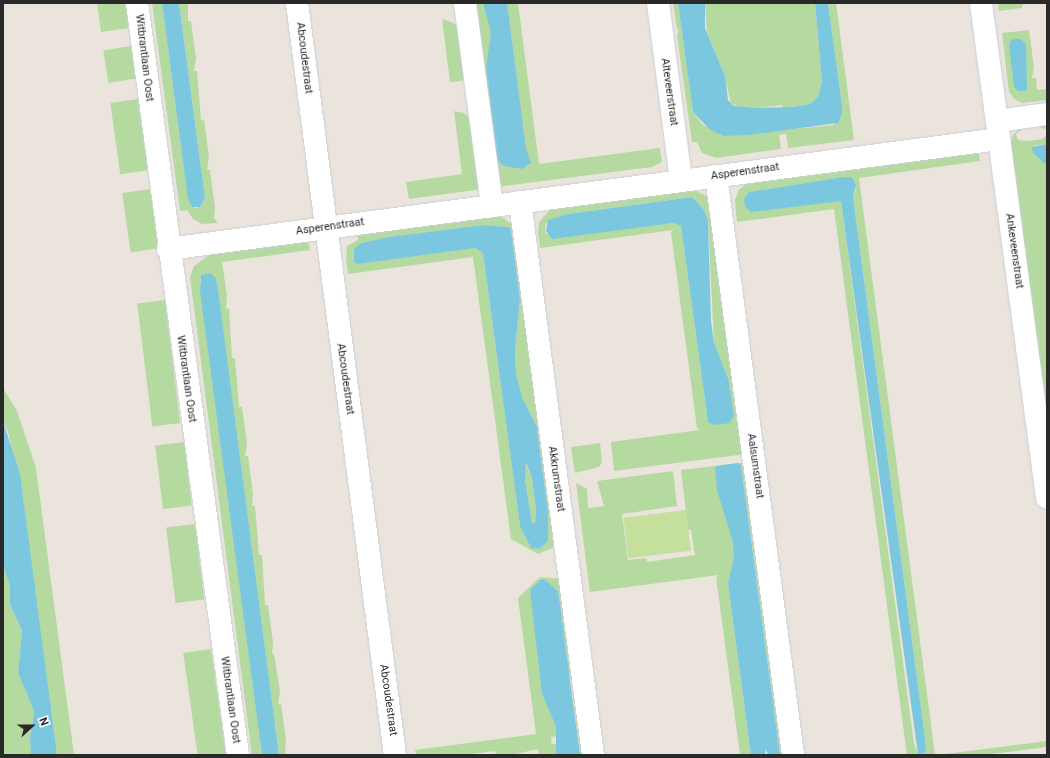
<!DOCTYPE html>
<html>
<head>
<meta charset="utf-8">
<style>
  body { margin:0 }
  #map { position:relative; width:1050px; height:758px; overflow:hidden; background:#eae4dd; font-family:Roboto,sans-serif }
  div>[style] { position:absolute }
  .green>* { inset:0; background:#b5daa0; transform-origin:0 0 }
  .pitch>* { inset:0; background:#c5e09d; transform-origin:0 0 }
  .water>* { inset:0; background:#7cc7e0 }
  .roads { filter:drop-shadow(0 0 1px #cbced9) drop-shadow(0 0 1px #cbced9) }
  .minor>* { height:22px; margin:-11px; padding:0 11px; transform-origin:11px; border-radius:11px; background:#fff }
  span { translate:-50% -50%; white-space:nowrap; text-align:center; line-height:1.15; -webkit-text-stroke:3px #fff; paint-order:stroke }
  .street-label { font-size:11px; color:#292929 }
  .frame { position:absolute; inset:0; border:4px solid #292929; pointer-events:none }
  .north { position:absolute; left:12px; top:706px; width:40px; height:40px; -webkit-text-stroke:3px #fff; paint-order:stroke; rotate:69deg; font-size:11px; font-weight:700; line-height:16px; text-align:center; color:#292929 }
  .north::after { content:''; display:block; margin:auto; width:14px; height:18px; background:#292929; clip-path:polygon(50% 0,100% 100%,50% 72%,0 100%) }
</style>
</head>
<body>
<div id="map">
  <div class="green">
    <div style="clip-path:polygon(97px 3px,126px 3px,129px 28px,101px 32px)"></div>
    <div style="clip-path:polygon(152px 3px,162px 3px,186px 181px,195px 208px,200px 207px,205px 198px,179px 3px,188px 3px,188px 21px,191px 21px,196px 58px,194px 71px,197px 71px,201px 120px,204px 120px,209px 157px,207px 169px,210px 170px,215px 207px,214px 218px,218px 223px,202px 224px,193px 219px,187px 210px,180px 211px)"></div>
    <div style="clip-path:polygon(473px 3px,518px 3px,539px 164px,660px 148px,662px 162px,652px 167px,497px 187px)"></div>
    <div style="clip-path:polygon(673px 3px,678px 3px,693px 112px,703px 125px,723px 136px,834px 125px,842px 105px,828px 3px,836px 3px,854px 140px,788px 148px,786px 134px,779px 135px,781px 149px,716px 158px,702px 153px,697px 142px,692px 142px,677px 36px,679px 29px,677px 29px)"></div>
    <div style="clip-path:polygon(705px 3px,815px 3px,822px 82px,818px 97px,810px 104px,792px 107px,783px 108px,782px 105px,757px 108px,738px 107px,731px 103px,724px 74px,707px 32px)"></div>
    <div style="clip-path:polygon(998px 3px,1026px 3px,1026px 4px,1022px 5px,1022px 8px,999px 11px)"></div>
    <div style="clip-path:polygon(442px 19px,452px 22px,459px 28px,466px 76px,461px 81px,450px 82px)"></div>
    <div style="clip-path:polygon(1029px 30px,1034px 67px,1032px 78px,1036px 78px,1037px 90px,1047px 89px,1047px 100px,1022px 103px,1014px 99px,1009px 92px,1002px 33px)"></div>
    <div style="left:131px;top:46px;width:33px;height:28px;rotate:81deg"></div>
    <div style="left:138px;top:99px;width:72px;height:28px;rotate:82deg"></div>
    <div style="clip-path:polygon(454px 111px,464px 113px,472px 121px,483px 189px,409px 199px,406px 182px,462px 174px)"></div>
    <div style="clip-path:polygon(1047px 122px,1047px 130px,1034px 125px,1023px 128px,1016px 134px,1018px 140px,1028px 141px,1042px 139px,1047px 135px,1047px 144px,1033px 146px,1033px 153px,1047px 166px,1047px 422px,1010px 144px,1013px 135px,1020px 128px)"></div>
    <div style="clip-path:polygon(evenodd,975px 153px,979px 154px,980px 161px,859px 178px,935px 755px,907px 755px,834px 209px,737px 222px,735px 200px,739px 190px,747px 183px,975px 153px,843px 177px,852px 177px,856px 189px,853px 197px,926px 746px,925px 752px,918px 754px,914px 744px,841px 201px,744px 198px,749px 192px,843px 177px)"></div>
    <div style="left:150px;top:189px;width:60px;height:28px;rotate:82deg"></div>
    <div style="clip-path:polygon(evenodd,694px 190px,707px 196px,713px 205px,746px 454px,614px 471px,611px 442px,700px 430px,697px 428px,681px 308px,671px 232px,673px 230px,540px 248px,538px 232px,539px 222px,551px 209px,694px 190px,692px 197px,704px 210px,708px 221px,714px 343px,728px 378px,708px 422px,681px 226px,673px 223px,546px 234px,545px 226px,550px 219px,562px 218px,568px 214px,692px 197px)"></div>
    <div style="clip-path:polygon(evenodd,494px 216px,504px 218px,512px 225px,557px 546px,538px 554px,511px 539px,473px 257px,348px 274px,346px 259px,347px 246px,358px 240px,358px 234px,494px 216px,483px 225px,509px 227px,511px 230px,520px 298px,515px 350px,516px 374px,522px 397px,537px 427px,548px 513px,548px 541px,540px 549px,531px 548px,520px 525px,483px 253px,475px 248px,353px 252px,361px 243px,390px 237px,483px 225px)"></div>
    <div style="clip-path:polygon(304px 242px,309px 243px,310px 250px,222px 262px,227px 296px,226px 309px,229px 308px,232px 358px,235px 358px,239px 407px,242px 407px,247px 444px,245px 456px,248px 456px,253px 494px,252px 506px,255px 506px,259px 555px,262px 555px,265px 605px,268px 605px,273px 642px,272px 654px,274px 654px,280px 691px,278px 704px,281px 703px,286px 741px,285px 753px,288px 755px,279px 755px,216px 278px,200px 279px,262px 755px,252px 755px,190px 277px,194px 266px,210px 254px)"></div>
    <div style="left:165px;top:300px;width:124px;height:28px;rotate:83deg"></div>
    <div style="clip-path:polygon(3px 388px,17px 411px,36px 468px,74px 755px,57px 755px,34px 598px,22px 490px,8px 432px,3px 421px)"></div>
    <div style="left:184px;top:442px;width:64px;height:29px;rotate:83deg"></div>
    <div style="clip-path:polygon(600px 443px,602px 462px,599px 467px,575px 473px,571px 447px)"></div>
    <div style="clip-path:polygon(747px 462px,785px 755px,780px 755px,741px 465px,720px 498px,726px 513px,732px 539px,734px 556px,728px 584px,751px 755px,740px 755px,716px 577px,719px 575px,590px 592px,576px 483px,587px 489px,588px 508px,604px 506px,597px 481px,673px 471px,677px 506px,622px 514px,628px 560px,646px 558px,647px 562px,695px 555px,691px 530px,688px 530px,681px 470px)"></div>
    <div style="clip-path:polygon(525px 463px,532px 478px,536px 509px,535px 523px,532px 523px,530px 512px,525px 480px)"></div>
    <div style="left:195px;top:524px;width:76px;height:29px;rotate:83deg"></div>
    <div style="clip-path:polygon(3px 565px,10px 586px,10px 604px,22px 631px,18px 673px,34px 711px,30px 738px,31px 755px,3px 755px)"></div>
    <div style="clip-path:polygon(540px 577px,561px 579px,584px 755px,580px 755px,571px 680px,544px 579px,540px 580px,542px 694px,556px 727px,557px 736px,551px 737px,552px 744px,557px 744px,556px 755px,539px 755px,538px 749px,511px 755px,496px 755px,495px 751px,463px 755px,416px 755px,415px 750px,536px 734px,518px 598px)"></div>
    <div style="left:211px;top:649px;width:107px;height:28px;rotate:82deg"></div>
    <div style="clip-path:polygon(1047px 741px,1047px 747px,983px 755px,937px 755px)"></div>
  </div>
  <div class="pitch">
    <div style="left:686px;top:510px;width:41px;height:63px;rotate:83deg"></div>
  </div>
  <div class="water">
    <div style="clip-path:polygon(162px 3px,179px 3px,205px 198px,200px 207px,192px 207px,188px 199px)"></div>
    <div style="clip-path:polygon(483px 3px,507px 3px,526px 149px,531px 163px,522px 169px,504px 166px,497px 160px,486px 69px,491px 32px)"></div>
    <div style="clip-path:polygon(678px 3px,705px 3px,705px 28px,725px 76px,728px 100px,734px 106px,757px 108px,792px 107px,810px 104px,818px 97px,822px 82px,815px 3px,828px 3px,842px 105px,842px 114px,838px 123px,748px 135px,723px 136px,709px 129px,693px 112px)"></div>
    <div style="clip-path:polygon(1012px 39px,1021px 39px,1026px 44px,1027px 91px,1018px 91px,1014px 87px,1009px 45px)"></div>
    <div style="clip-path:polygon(1047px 144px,1047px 166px,1033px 153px,1032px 147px)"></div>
    <div style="clip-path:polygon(843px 177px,852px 177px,856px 185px,853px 197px,926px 746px,925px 753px,918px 754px,841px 201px,751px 212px,745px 206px,744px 198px,749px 192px)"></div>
    <div style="clip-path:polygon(692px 197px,704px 210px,708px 221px,711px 321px,714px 343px,728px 378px,734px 415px,730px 423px,714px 425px,708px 422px,681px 226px,673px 223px,552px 239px,546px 231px,548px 220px,568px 214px)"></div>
    <div style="clip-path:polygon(evenodd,483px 225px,509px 227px,511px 230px,520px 298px,515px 350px,516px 374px,522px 397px,537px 427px,548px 512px,548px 541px,540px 549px,531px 548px,520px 526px,483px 253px,475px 248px,357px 264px,354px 262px,354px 249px,361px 243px,389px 237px,483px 225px,526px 463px,532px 478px,536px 509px,535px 523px,532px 523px,525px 480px,526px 463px)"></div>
    <div style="clip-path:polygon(210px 273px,216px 278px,219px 297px,279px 755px,262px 755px,200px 291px,201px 275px)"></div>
    <div style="clip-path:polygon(3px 421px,20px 474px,57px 755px,31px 755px,30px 738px,34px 711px,18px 673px,22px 631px,10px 604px,10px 586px,3px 565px)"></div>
    <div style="clip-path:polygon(738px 463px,741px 465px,780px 755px,768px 755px,766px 749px,765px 755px,751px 755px,728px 584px,734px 556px,732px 539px,717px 490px,715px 468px,717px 466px)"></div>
    <div style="clip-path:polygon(544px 579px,558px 591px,580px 755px,556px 755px,556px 727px,542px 694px,530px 590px,540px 580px)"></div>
  </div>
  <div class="roads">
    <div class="minor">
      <div style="left:137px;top:3px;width:759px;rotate:82.35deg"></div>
      <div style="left:297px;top:3px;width:758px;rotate:82.58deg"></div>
      <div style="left:465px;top:3px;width:205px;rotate:82.4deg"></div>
      <div style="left:658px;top:3px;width:179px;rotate:82.6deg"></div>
      <div style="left:981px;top:3px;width:499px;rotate:82.4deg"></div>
      <div style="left:997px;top:121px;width:50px;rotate:-8deg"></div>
      <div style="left:716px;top:176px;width:584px;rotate:82.42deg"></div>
      <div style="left:520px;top:202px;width:558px;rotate:82.48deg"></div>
      <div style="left:168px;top:249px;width:838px;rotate:-7.54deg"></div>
    </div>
  </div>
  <div class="street-label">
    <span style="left:144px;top:58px;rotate:83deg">Witbrantlaan Oost</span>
    <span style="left:304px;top:58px;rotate:83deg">Abcoudestraat</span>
    <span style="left:669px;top:92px;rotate:82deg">Alteveerstraat</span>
    <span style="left:745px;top:172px;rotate:-8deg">Asperenstraat</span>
    <span style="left:330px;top:227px;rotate:-8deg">Asperenstraat</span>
    <span style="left:1014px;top:251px;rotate:82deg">Ankeveenstraat</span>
    <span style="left:186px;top:379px;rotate:82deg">Witbrantlaan Oost</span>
    <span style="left:345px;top:379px;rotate:82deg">Abcoudestraat</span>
    <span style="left:755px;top:466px;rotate:82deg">Aalsumstraat</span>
    <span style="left:556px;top:479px;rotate:82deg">Akkrumstraat</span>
    <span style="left:230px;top:700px;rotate:82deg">Witbrantlaan Oost</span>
    <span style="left:388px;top:700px;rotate:82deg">Abcoudestraat</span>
  </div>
  <div class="frame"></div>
  <div class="north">N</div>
</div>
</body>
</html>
